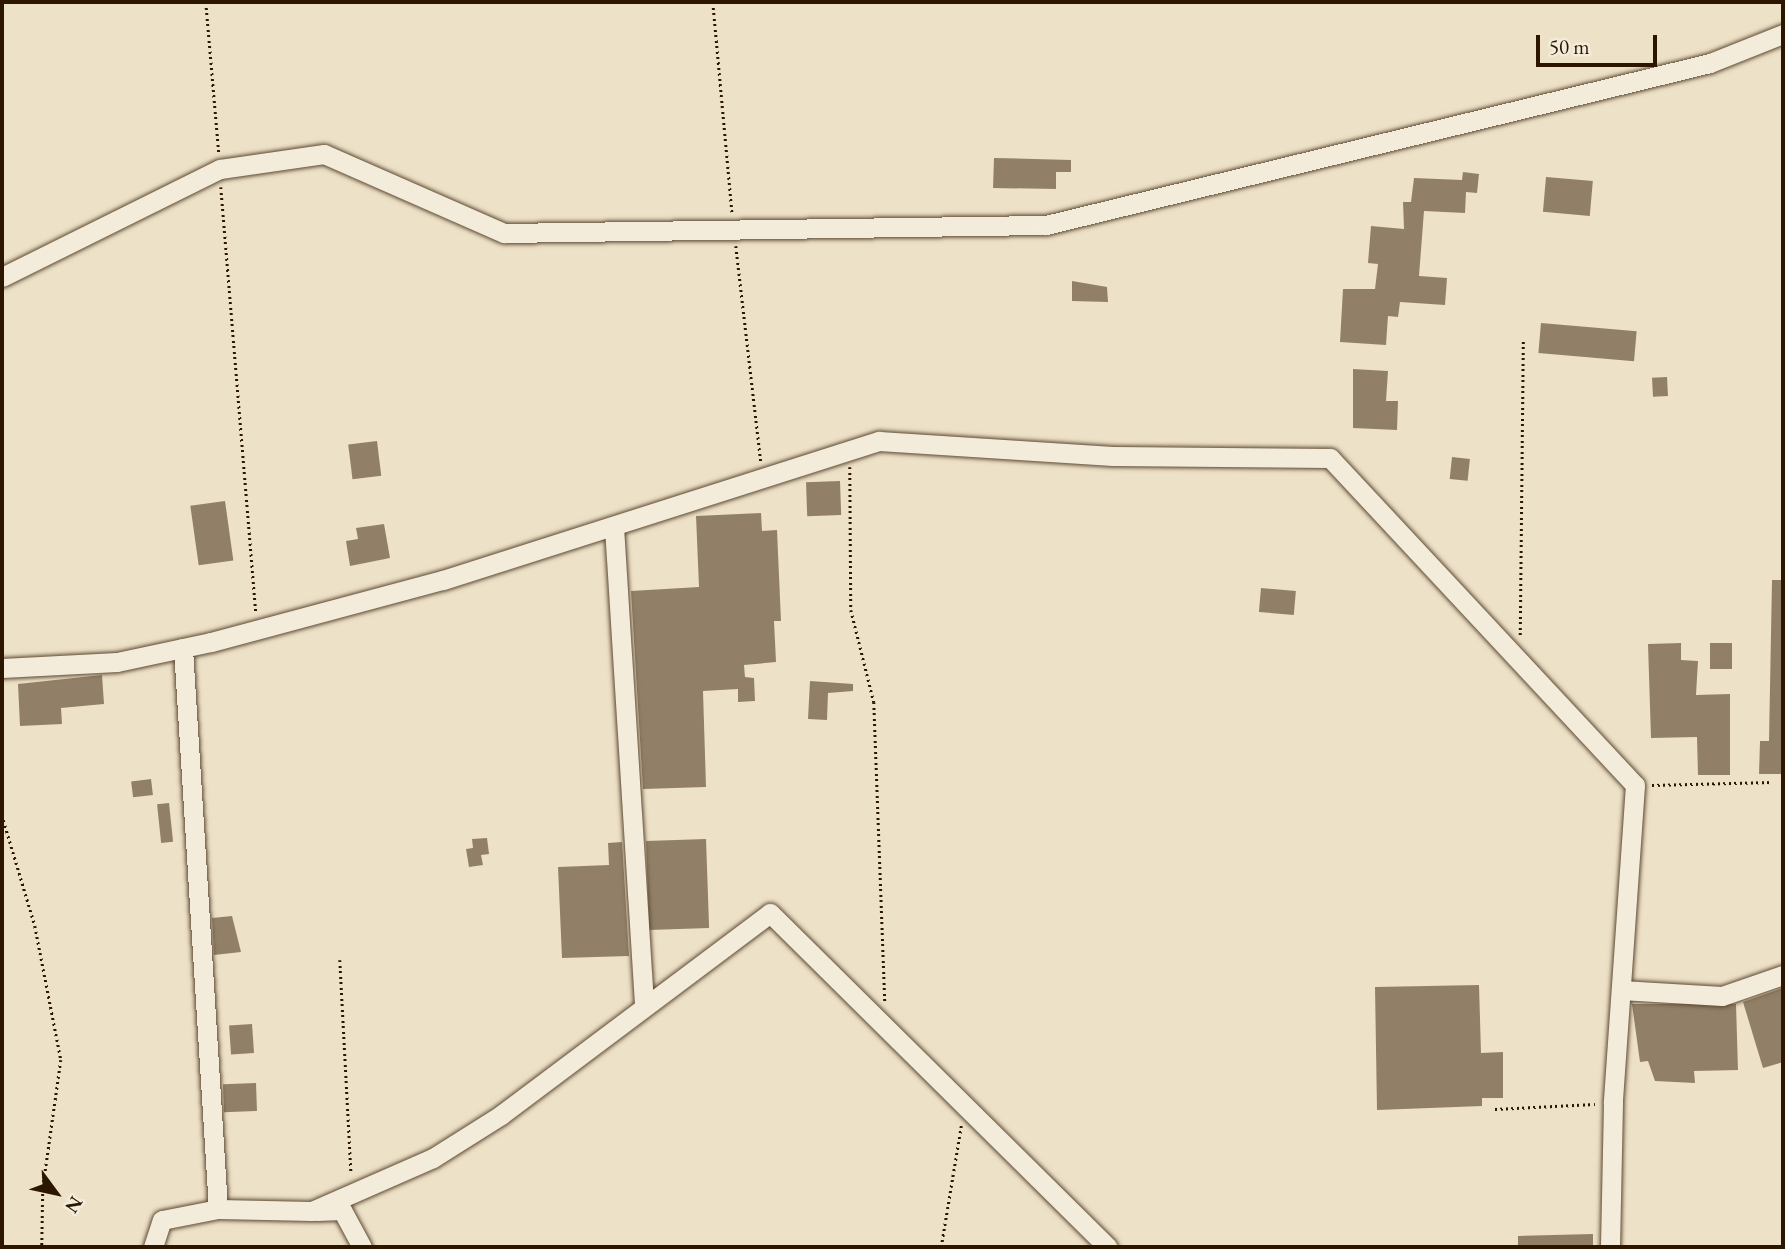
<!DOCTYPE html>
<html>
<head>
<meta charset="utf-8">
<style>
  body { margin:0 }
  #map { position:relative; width:1785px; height:1249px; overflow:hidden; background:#ede1c7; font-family:"EB Garamond",serif }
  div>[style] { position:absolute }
  .building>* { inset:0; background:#918067; transform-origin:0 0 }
  .path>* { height:2.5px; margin-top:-1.25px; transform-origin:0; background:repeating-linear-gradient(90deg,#2d1600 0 2px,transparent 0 5.5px) }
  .roads { filter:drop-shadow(0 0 2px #5d4932) drop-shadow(0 0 2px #5d4932) }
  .minor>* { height:19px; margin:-9.5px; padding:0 9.5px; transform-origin:9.5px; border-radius:9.5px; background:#f3ecdb }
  span { translate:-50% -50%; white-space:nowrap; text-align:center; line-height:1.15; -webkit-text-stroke:5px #f3ecdb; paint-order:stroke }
  .frame { position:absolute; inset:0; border:4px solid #2d1600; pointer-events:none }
  .north { position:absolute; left:21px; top:1158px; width:70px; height:70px; -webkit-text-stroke:5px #f3ecdb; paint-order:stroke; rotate:123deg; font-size:19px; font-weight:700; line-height:28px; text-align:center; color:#2d1600 }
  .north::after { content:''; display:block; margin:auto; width:24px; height:32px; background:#2d1600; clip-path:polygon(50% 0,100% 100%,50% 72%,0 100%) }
  .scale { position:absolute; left:1536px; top:35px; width:121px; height:32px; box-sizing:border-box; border:4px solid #2d1600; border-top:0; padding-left:9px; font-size:21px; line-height:24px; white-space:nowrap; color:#2d1600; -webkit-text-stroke:5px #f3ecdb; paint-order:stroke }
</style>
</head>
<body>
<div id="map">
  <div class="building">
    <div style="clip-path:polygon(994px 158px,1071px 160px,1071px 172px,1056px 172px,1056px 189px,993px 188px)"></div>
    <div style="clip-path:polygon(1463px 172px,1479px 174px,1477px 193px,1466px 192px,1465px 213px,1424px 211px,1419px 276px,1447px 278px,1445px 305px,1400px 302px,1398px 317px,1388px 316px,1386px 345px,1340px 342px,1343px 289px,1375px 289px,1378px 264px,1368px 263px,1371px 226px,1404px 229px,1403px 202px,1411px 202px,1414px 178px,1462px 180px)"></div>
    <div style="left:1546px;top:177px;width:47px;height:35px;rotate:5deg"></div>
    <div style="clip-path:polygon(1072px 281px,1107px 287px,1108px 302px,1072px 301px)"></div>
    <div style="left:1541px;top:323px;width:96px;height:30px;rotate:5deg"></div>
    <div style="clip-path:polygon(1353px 369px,1388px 371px,1386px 401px,1398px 401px,1397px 430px,1353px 428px)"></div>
    <div style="left:1667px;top:377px;width:19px;height:15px;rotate:87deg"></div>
    <div style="left:377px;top:441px;width:35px;height:29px;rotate:83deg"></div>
    <div style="left:1452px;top:457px;width:18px;height:22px;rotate:6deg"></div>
    <div style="left:840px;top:481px;width:34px;height:34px;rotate:88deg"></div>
    <div style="left:225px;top:501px;width:60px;height:35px;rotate:82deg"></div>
    <div style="clip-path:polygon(761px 513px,762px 531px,777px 530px,781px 621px,774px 621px,776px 662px,744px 665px,745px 677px,754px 678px,755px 701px,738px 702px,738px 689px,703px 691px,706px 787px,643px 789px,631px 591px,699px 587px,696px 516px)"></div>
    <div style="clip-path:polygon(384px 524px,390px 558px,350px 566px,346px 541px,358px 539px,356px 528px)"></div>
    <div style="clip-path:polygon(1772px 580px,1783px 580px,1782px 774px,1759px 774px,1760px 741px,1769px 741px)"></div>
    <div style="left:1261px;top:588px;width:35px;height:24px;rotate:5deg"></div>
    <div style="clip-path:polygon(1681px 643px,1681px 660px,1698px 661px,1696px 695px,1730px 694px,1730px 775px,1698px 775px,1697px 737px,1651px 738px,1648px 644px)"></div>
    <div style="left:1732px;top:643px;width:26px;height:22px;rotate:90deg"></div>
    <div style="clip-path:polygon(102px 675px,104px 704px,61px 708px,62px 724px,20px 726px,18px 684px)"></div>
    <div style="clip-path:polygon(810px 681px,853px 684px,853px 691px,828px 693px,827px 720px,808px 719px)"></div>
    <div style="left:151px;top:779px;width:16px;height:20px;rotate:83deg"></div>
    <div style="left:169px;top:803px;width:39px;height:12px;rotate:84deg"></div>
    <div style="clip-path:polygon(487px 838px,489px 854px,481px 855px,483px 865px,469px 867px,466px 849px,473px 848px,472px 839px)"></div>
    <div style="left:706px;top:839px;width:89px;height:60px;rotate:88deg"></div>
    <div style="clip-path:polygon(622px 842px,629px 956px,562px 958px,558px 867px,609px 865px,608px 843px)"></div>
    <div style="clip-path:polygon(232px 916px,241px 952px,214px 955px,212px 918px)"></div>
    <div style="clip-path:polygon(1479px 985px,1481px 1053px,1503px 1052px,1503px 1098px,1482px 1098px,1482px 1106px,1377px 1110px,1375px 987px)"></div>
    <div style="clip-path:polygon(1783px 988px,1783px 1062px,1763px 1068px,1743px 1002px)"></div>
    <div style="clip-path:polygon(1632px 1004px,1736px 1004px,1738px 1070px,1694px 1071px,1695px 1083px,1655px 1081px,1648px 1061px,1640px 1062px)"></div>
    <div style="left:252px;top:1024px;width:29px;height:23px;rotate:86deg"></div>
    <div style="left:256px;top:1083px;width:28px;height:33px;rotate:88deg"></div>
    <div style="clip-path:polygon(1593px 1234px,1593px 1247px,1518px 1247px,1518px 1236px)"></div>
  </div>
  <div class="path">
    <div style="left:206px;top:2px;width:152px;rotate:85.1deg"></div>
    <div style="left:713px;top:2px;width:211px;rotate:84.8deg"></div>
    <div style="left:221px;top:187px;width:427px;rotate:85.3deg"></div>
    <div style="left:736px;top:246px;width:217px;rotate:83.4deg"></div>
    <div style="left:850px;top:467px;width:143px;rotate:89.6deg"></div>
    <div style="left:851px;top:610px;width:95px;rotate:76deg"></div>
    <div style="left:874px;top:702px;width:301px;rotate:87.9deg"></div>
    <div style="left:1520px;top:635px;width:295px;rotate:-89.4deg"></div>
    <div style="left:1652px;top:785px;width:121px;rotate:-1.4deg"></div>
    <div style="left:2px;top:815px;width:116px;rotate:73.4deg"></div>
    <div style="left:35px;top:926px;width:136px;rotate:79deg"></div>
    <div style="left:61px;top:1060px;width:129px;rotate:98deg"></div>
    <div style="left:43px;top:1188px;width:59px;rotate:91deg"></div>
    <div style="left:340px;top:960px;width:213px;rotate:87deg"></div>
    <div style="left:1495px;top:1109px;width:100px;rotate:-2.9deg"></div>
    <div style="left:941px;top:1247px;width:123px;rotate:-80.6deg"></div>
  </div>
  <div class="roads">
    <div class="minor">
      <div style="left:2px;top:277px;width:243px;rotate:-26.4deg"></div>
      <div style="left:220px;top:169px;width:105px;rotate:-8.2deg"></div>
      <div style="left:324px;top:154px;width:197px;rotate:23.7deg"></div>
      <div style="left:504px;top:233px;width:542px;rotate:-0.85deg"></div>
      <div style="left:1046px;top:225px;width:683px;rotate:-13.71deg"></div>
      <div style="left:1710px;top:63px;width:79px;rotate:-21.7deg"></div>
      <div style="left:614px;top:527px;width:479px;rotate:86.4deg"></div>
      <div style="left:183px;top:648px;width:562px;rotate:86.43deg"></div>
      <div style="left:2px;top:668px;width:115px;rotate:-3deg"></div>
      <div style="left:117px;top:662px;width:96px;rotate:-12deg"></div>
      <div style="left:211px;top:642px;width:240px;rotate:-15deg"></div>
      <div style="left:443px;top:580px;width:458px;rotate:-17.7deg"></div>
      <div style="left:879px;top:441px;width:234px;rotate:3.7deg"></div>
      <div style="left:1113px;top:456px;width:217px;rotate:0.5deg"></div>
      <div style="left:1330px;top:458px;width:447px;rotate:47deg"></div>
      <div style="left:1635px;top:785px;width:319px;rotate:94deg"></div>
      <div style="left:1613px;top:1103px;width:144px;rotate:91.2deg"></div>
      <div style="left:1621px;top:990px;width:101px;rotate:3.4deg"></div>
      <div style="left:1722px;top:996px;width:65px;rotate:-19deg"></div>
      <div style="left:317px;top:1211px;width:25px;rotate:-2deg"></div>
      <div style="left:342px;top:1210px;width:42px;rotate:61.6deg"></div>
      <div style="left:153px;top:1247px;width:28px;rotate:-72deg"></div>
      <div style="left:162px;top:1220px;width:57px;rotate:-11.1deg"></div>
      <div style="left:218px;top:1209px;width:94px;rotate:1.2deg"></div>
      <div style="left:312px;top:1211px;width:132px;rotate:-23.7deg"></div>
      <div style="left:433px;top:1158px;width:80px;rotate:-32.3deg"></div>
      <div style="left:501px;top:1115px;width:336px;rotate:-36.9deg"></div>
      <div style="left:770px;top:913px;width:475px;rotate:44.7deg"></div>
    </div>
  </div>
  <div class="frame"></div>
  <div class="north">N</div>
  <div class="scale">50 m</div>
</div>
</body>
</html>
